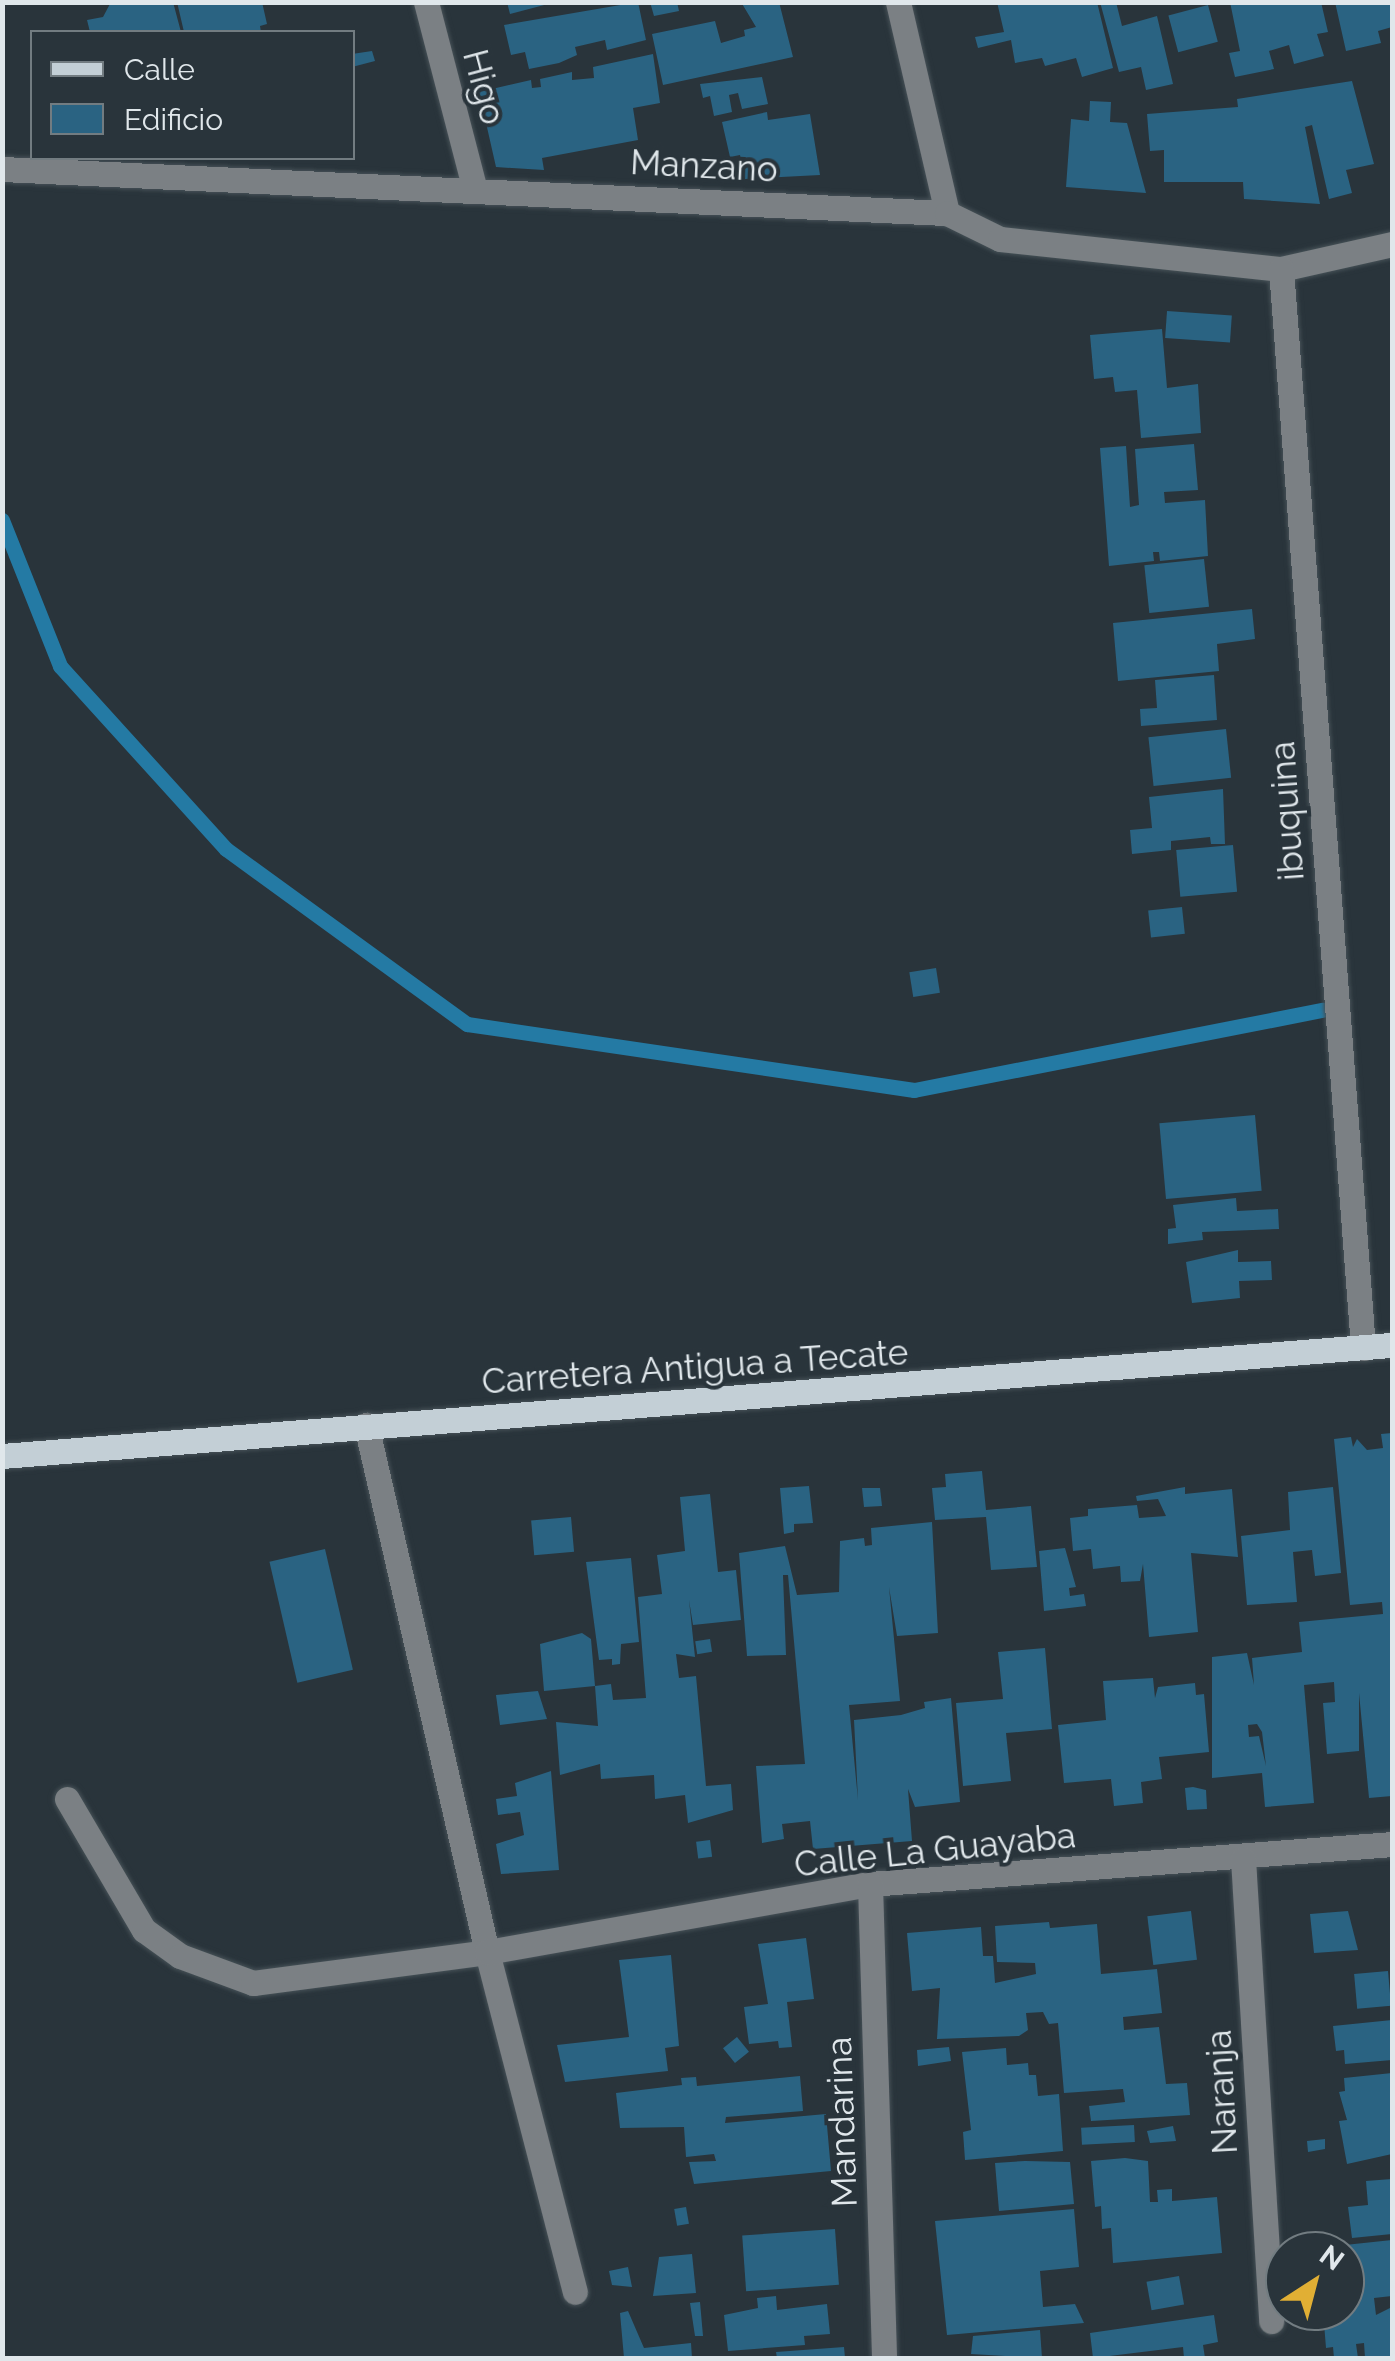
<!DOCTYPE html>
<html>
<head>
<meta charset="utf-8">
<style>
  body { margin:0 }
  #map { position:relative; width:1395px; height:2361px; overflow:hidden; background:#29343b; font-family:Raleway,sans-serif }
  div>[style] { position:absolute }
  .stream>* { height:15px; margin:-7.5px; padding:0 7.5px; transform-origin:7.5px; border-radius:7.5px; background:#247aa4 }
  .building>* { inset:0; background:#2a6382; transform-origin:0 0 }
  .roads { filter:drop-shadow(0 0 2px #465157) drop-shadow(0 0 2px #465157) }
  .minor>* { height:25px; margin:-12.5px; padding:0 12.5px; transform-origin:12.5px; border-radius:12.5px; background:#7b8084 }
  .major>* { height:25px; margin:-12.5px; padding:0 12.5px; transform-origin:12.5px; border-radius:12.5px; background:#c3cfd6 }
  span { translate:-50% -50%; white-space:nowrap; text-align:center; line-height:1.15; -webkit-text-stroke:8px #29343b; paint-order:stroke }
  .street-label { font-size:35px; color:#e0e7eb }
  .frame { position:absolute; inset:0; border:5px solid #e0e7eb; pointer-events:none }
  .legend { position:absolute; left:30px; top:30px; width:325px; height:130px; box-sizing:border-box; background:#29343b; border:2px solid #727c81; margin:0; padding:12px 18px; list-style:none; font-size:30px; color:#e0e7eb }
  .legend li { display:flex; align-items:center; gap:20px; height:50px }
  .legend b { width:50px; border:2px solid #727c81 }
  .north { position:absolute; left:1265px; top:2231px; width:100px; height:100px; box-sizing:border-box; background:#29343b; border:2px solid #727c81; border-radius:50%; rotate:36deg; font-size:28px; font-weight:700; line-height:40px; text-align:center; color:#e0e7eb }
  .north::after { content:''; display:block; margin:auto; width:35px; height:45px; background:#e1af34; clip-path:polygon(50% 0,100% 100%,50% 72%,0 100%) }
</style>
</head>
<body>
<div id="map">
  <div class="stream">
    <div style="left:2px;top:520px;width:157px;rotate:68.3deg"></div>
    <div style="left:60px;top:666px;width:247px;rotate:47.8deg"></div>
    <div style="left:226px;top:849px;width:298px;rotate:36deg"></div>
    <div style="left:467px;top:1024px;width:452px;rotate:8.4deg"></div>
    <div style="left:914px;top:1090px;width:417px;rotate:-11.1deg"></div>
  </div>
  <div class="building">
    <div style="clip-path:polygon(111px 2px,173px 2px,181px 32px,90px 32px,87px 20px,103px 17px)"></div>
    <div style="clip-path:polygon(177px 2px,262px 2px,267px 24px,260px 26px,261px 32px,184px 32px)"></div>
    <div style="clip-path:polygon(507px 2px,547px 2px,548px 4px,510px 14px)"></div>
    <div style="clip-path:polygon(638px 2px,646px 40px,607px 50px,605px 40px,575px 47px,577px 55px,559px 63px,529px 69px,525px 52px,511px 55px,504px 25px)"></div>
    <div style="clip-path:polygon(650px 2px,677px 2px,679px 11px,654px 16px)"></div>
    <div style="clip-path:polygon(741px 2px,779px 2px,793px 57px,663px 85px,652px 34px,715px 21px,721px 43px,745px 36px,744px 30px,756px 27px)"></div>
    <div style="clip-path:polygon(997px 2px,1097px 2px,1113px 68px,1082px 77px,1076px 58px,1045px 66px,1042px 58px,1015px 63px,1011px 40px,978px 48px,975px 37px,1004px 32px)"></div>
    <div style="clip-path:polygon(1100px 2px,1116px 2px,1122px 26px,1157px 16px,1173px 84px,1146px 90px,1141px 67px,1119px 72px)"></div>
    <div style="clip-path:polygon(1230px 2px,1321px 2px,1328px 32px,1317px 34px,1324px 56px,1294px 64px,1289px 45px,1269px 51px,1274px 69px,1235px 77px,1229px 53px,1240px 51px)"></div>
    <div style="clip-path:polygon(1335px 2px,1392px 2px,1392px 27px,1378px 31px,1381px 43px,1346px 51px)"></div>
    <div style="left:1208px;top:5px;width:38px;height:41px;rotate:75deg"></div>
    <div style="clip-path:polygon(372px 51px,375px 61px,352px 67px,352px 54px)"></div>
    <div style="clip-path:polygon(653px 54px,660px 103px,633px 108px,638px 140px,542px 158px,544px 170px,496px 167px,479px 92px,531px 80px,532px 88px,541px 87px,540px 79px,572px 72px,572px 80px,594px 78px,593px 67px)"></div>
    <div style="clip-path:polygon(762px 77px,768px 104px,742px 109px,738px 93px,729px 95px,732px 112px,714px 116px,710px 96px,703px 98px,700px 84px)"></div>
    <div style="clip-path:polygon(1352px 81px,1374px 164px,1346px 170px,1352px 193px,1329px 199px,1312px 125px,1305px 127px,1320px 204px,1244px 199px,1243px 182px,1164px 182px,1164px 150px,1150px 151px,1147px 114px,1238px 107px,1237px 99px)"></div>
    <div style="clip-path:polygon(1090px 101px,1111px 102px,1110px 122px,1127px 123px,1146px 193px,1066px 187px,1071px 119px,1089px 121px)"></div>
    <div style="clip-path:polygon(767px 112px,768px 120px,810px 114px,820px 175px,745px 179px,740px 155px,730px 157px,722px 122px)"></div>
    <div style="left:1167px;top:311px;width:65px;height:27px;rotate:4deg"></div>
    <div style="clip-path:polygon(1162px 329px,1167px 388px,1198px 384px,1201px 433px,1141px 438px,1137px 390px,1115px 392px,1113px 377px,1094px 379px,1090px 335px)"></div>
    <div style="clip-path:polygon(1194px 444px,1198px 490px,1164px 492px,1165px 503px,1205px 500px,1208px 556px,1160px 561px,1159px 552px,1153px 552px,1154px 561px,1109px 566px,1100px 448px,1126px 446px,1130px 507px,1139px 505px,1135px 449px)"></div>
    <div style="left:1204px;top:559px;width:48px;height:60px;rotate:84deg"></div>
    <div style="clip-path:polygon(1252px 609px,1255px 639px,1217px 644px,1219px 671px,1118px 681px,1113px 623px)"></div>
    <div style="clip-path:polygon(1214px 675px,1217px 720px,1141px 726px,1140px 709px,1157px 708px,1155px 680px)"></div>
    <div style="left:1226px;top:729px;width:49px;height:78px;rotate:84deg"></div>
    <div style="clip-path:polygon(1223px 789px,1225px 844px,1211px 844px,1210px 837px,1171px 841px,1171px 850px,1132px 854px,1130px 830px,1152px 828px,1149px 797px)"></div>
    <div style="left:1233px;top:845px;width:47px;height:57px;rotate:85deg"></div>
    <div style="left:1182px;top:907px;width:27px;height:34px;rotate:84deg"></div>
    <div style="left:936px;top:968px;width:25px;height:27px;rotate:81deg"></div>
    <div style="left:1255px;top:1115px;width:76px;height:96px;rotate:85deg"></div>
    <div style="clip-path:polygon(1236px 1198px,1237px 1211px,1278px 1209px,1279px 1229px,1202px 1232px,1203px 1240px,1168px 1244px,1168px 1229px,1176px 1228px,1173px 1205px)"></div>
    <div style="clip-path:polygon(1238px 1250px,1238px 1262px,1271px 1261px,1272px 1280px,1239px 1281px,1240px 1298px,1192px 1303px,1186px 1262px)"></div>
    <div style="clip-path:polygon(evenodd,1392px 1433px,1392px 1796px,1369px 1798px,1359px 1693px,1359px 1751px,1327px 1754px,1323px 1703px,1335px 1702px,1334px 1682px,1304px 1685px,1314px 1803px,1265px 1807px,1262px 1773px,1212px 1778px,1212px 1657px,1247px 1653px,1254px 1685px,1252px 1658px,1302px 1652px,1299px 1622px,1383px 1614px,1382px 1602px,1350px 1605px,1334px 1439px,1351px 1437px,1353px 1447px,1357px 1439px,1367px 1450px,1383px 1448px,1381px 1434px,1392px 1433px,1257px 1724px,1262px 1732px,1266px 1766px,1259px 1736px,1249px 1737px,1248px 1725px,1257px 1724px)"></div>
    <div style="clip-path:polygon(982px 1471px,986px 1510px,1031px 1506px,1037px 1567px,991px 1570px,986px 1517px,935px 1520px,932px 1488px,946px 1487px,945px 1474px)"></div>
    <div style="clip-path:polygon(809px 1486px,813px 1523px,794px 1524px,794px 1532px,784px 1534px,780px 1488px)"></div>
    <div style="clip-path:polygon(1185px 1487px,1185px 1494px,1232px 1489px,1238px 1557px,1191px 1553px,1198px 1632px,1149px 1637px,1143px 1564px,1140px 1581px,1121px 1582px,1120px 1566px,1093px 1569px,1091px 1549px,1073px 1551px,1070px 1518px,1088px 1516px,1088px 1509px,1137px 1505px,1139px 1518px,1166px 1516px,1158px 1499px,1137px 1501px,1136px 1496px)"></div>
    <div style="clip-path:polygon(1333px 1487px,1341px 1573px,1315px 1576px,1312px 1550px,1293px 1552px,1297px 1602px,1247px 1605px,1241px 1536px,1290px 1530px,1288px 1492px)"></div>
    <div style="clip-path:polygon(862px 1488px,880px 1488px,882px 1506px,864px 1507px)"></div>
    <div style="clip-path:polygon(710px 1494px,718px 1572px,736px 1570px,741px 1620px,693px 1625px,689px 1600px,695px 1657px,676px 1654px,679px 1678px,696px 1676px,706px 1786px,731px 1784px,733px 1810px,688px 1823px,685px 1795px,655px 1799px,654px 1775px,601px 1779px,600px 1764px,560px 1775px,556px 1722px,598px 1726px,595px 1686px,611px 1684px,613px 1700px,646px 1698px,638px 1597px,662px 1594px,657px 1555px,685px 1551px,680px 1497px)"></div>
    <div style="left:571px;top:1517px;width:35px;height:40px;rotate:85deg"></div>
    <div style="clip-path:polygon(932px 1522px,938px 1633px,897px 1636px,889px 1587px,900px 1701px,849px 1705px,858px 1800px,854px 1720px,901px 1715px,925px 1708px,924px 1702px,951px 1698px,960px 1802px,915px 1807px,908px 1789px,912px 1841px,813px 1849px,810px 1821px,782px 1824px,784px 1839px,762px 1843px,756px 1766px,805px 1764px,788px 1575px,783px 1575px,786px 1655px,747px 1656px,739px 1553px,785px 1546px,797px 1595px,839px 1592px,840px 1541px,864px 1538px,865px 1546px,872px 1545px,871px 1528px)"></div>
    <div style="clip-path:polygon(1065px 1548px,1076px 1587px,1069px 1588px,1070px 1596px,1084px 1594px,1086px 1606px,1044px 1611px,1039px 1551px)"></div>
    <div style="left:325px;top:1549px;width:124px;height:57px;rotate:77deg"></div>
    <div style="clip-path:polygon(631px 1558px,639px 1642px,621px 1644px,620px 1664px,612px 1665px,612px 1659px,599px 1660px,586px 1562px)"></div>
    <div style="clip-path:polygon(582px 1633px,591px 1639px,595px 1686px,544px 1691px,540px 1644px)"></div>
    <div style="left:710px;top:1639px;width:13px;height:15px;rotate:81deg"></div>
    <div style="clip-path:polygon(1045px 1648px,1052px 1729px,1006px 1733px,1011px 1781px,963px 1786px,956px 1703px,1003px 1699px,998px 1652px)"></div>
    <div style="clip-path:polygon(1153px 1678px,1155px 1698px,1158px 1687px,1195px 1683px,1196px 1695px,1204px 1694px,1209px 1752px,1159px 1757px,1162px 1779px,1141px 1782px,1143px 1803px,1114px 1806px,1111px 1779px,1064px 1783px,1058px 1725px,1106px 1720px,1103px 1681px)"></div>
    <div style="clip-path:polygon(538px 1691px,547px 1719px,500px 1725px,496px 1695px)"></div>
    <div style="clip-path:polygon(551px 1771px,559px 1870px,501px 1874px,496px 1844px,524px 1835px,520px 1812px,498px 1815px,496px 1799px,517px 1796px,515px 1783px)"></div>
    <div style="clip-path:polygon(1193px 1787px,1206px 1790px,1207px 1809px,1187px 1810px,1185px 1788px)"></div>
    <div style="left:710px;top:1840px;width:17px;height:14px;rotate:83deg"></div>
    <div style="left:1191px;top:1911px;width:49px;height:44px;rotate:83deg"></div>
    <div style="clip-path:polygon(1348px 1911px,1358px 1950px,1314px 1953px,1310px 1914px)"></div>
    <div style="clip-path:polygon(1049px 1922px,1050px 1928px,1097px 1924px,1101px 1974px,1157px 1969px,1162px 2013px,1123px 2017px,1124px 2030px,1159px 2027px,1166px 2084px,1187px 2083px,1190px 2115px,1091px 2121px,1089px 2106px,1125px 2102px,1123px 2089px,1064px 2093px,1058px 2023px,1049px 2024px,1043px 2012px,1026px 2013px,1028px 2030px,1019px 2036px,937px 2039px,940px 1988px,912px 1991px,907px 1933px,981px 1927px,983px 1956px,993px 1956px,995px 1983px,1036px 1974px,1035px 1963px,997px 1962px,995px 1926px)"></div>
    <div style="clip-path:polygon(806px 1938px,814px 1999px,787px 2002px,792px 2047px,779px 2048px,778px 2041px,749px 2044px,744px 2007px,768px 2004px,758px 1944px)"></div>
    <div style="clip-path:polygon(671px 1955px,679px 2046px,665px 2048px,668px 2071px,565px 2082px,557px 2045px,629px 2037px,619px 1960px)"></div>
    <div style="left:1388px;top:1971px;width:35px;height:34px;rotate:85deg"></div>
    <div style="clip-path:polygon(1392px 2020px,1392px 2060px,1345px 2064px,1344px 2050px,1336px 2051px,1333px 2026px)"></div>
    <div style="left:737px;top:2037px;width:19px;height:18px;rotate:51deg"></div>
    <div style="clip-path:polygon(949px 2047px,951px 2061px,918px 2066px,917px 2050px)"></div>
    <div style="clip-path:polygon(1006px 2048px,1007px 2065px,1028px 2063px,1029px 2075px,1036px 2075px,1038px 2096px,1059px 2094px,1063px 2151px,965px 2160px,963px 2132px,971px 2130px,962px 2052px)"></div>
    <div style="clip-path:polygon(1392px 2073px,1392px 2154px,1347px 2164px,1339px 2121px,1347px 2120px,1339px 2092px,1345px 2091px,1344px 2078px)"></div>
    <div style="clip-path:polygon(800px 2076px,803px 2111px,726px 2117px,725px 2123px,826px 2114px,831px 2171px,694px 2184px,689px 2162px,716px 2161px,714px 2154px,686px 2157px,684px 2127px,620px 2128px,616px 2093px,682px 2085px,681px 2078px,696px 2077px,697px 2086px)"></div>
    <div style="left:1134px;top:2125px;width:17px;height:53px;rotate:87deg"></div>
    <div style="clip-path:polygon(1173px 2126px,1176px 2141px,1150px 2143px,1147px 2131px)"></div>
    <div style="clip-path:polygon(1325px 2139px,1325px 2149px,1308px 2152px,1307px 2141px)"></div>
    <div style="clip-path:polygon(1125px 2158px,1148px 2161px,1150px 2202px,1158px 2202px,1157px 2190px,1172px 2189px,1172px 2201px,1217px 2197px,1222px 2253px,1113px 2263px,1111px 2228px,1102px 2229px,1101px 2206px,1095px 2207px,1091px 2161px)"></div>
    <div style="clip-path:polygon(1025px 2161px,1070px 2162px,1074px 2204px,999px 2211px,995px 2163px)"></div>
    <div style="clip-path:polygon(1392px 2179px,1392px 2234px,1352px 2238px,1348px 2207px,1368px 2205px,1366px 2181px)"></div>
    <div style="left:686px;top:2207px;width:17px;height:12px;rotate:80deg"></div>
    <div style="clip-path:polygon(1074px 2209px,1079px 2267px,1040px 2271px,1043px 2307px,1075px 2304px,1084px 2323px,947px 2335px,935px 2221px)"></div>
    <div style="left:835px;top:2229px;width:56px;height:93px;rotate:86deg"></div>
    <div style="clip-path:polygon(1392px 2240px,1392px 2296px,1374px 2298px,1376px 2315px,1392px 2307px,1392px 2358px,1365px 2358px,1364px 2343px,1356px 2344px,1358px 2358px,1334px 2358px,1333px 2347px,1326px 2348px,1323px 2311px,1345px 2311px,1345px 2251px,1326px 2247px)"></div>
    <div style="clip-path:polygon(692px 2254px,696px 2293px,653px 2296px,659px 2257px)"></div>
    <div style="clip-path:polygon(628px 2267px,632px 2287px,612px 2285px,609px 2271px)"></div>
    <div style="left:1179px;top:2276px;width:29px;height:33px;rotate:80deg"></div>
    <div style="clip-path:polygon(776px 2296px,777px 2310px,827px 2304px,830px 2334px,804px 2336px,805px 2345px,728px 2351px,724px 2315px,758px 2308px,757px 2298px)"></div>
    <div style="clip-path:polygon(700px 2302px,703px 2336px,695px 2336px,690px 2303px)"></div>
    <div style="clip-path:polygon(628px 2311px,644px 2348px,691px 2343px,692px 2358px,624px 2358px,620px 2313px)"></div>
    <div style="clip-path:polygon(1214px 2315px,1218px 2342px,1203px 2345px,1205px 2358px,1184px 2358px,1183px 2347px,1093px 2358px,1090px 2333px)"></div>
    <div style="clip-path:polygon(1040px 2330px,1042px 2358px,971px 2354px,973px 2336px)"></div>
    <div style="clip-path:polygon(844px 2347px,845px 2358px,777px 2358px,776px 2352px)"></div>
  </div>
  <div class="roads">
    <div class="minor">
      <div style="left:426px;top:2px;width:194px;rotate:75.4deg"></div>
      <div style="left:898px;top:2px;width:217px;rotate:76.9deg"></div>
      <div style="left:2px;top:169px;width:946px;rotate:2.67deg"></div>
      <div style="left:947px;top:213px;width:59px;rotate:26.1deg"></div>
      <div style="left:1000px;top:239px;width:283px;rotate:6.1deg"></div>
      <div style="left:1281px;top:269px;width:114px;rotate:-12.7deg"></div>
      <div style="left:1281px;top:269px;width:1082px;rotate:85.65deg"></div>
      <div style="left:366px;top:1425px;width:541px;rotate:77.07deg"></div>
      <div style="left:487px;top:1952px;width:351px;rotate:75.5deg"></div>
      <div style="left:67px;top:1799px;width:152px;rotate:59.6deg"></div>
      <div style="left:144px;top:1930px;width:44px;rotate:35.8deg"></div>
      <div style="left:180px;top:1956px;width:78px;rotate:20.3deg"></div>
      <div style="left:253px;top:1983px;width:236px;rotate:-7.5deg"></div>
      <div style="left:487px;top:1952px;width:389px;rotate:-10.1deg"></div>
      <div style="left:870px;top:1884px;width:524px;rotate:-4.38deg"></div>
      <div style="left:1243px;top:1859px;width:463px;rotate:86.5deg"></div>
      <div style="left:870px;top:1884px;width:474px;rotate:88.3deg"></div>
    </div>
    <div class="major">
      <div style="left:2px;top:1456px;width:1394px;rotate:-4.57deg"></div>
    </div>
  </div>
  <div class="street-label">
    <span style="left:484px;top:87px;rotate:75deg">Higo</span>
    <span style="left:704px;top:166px;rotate:3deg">Manzano</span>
    <span style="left:1287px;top:811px;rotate:-94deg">ibuquina</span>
    <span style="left:695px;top:1367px;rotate:-4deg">Carretera Antigua a Tecate</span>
    <span style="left:935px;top:1850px;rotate:-6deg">Calle La Guayaba</span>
    <span style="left:1222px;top:2092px;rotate:-93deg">Naranja</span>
    <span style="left:842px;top:2122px;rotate:-92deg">Mandarina</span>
  </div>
  <div class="frame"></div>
  <ul class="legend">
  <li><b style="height:12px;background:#c3cfd6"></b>Calle</li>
  <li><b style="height:28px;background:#2a6382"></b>Edificio</li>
  </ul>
  <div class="north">N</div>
</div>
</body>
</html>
